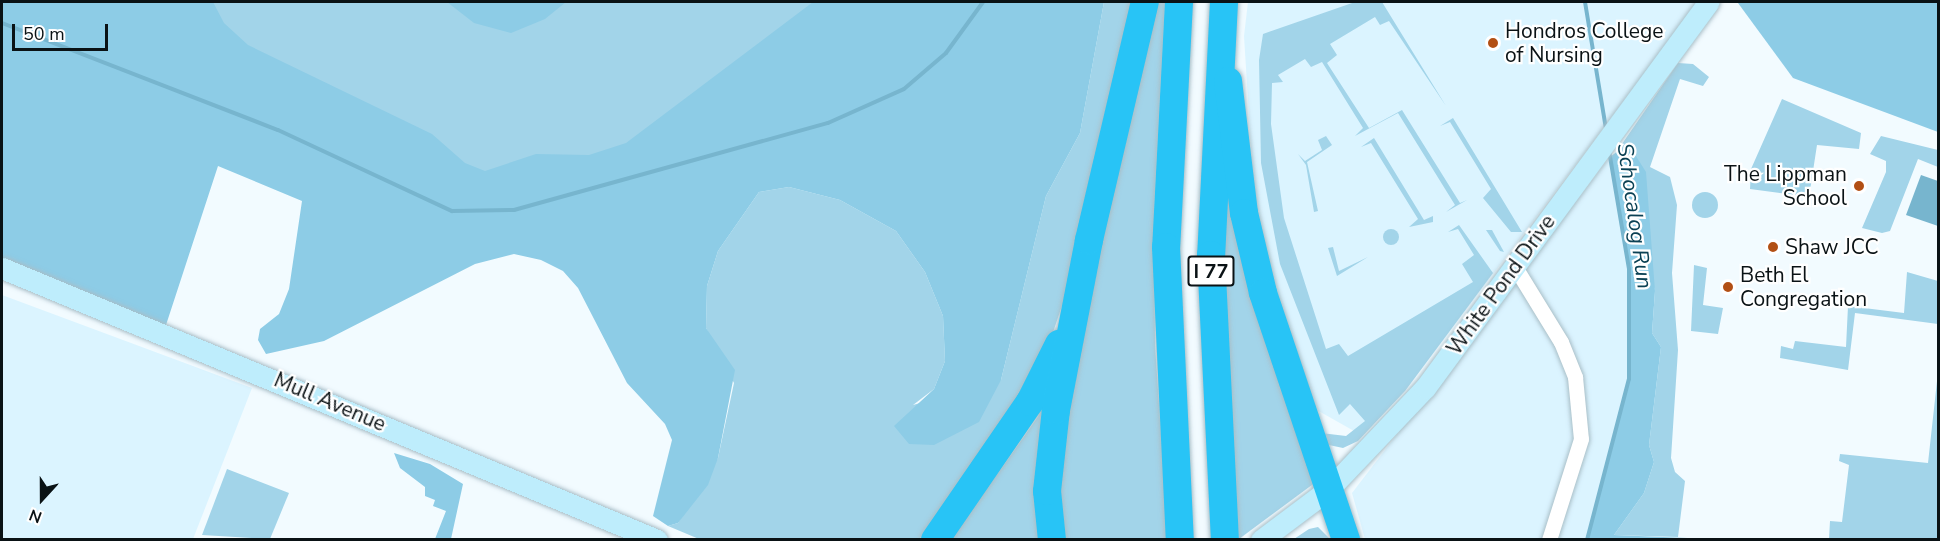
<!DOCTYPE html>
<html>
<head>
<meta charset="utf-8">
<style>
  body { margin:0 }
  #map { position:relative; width:1940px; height:541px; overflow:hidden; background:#f2fbff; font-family:"Nunito Sans",sans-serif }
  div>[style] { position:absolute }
  .built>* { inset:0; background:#dbf4ff }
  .green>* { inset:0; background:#a2d4e9 }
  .round { border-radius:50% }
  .forest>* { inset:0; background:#8dcce6 }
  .water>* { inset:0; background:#77b5ce }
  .stream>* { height:4px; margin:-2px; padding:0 2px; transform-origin:2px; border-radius:2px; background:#77b5ce }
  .roads { filter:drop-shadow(0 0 2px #a9bfc8) drop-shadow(0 0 2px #a9bfc8) }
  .street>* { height:15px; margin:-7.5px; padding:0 7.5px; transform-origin:7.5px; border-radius:7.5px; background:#fff }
  .secondary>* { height:21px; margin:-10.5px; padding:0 10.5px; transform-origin:10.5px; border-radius:10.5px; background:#beedfc }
  .highway>* { height:28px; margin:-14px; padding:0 14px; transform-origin:14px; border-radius:14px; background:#28c4f6 }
  .dots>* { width:16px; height:16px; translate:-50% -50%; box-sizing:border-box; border:3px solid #fff; border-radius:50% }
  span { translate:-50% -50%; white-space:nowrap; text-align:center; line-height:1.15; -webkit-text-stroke:4.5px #fff; paint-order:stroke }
  .shield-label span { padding:2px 4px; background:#fff; border:2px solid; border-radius:4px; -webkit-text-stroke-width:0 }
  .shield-label { font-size:20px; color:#0a1215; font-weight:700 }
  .poi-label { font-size:21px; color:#0a1215 }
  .left { translate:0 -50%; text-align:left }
  .right { translate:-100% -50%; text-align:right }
  .street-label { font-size:21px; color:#0a1215 }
  .water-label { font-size:22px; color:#0a4154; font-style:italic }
  .frame { position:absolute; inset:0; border:3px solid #0a1215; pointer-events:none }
  .north { position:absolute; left:12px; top:469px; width:60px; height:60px; -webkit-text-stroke:4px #fff; paint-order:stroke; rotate:201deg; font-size:16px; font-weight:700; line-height:24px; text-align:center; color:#0a1215 }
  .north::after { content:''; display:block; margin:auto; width:21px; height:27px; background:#0a1215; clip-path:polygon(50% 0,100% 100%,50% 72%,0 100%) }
  .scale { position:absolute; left:12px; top:24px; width:96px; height:27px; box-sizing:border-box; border:3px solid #0a1215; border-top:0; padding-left:8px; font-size:18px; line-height:21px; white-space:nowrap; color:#0a1215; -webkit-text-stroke:4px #fff; paint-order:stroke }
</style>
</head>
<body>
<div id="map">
  <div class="built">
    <div style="clip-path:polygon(1248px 2px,1698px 2px,1405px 391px,1354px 431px,1308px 405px,1255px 210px,1244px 36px)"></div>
    <div style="clip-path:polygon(1610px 157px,1629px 269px,1629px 379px,1587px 539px,1365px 539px,1352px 493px)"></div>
    <div style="clip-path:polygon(2px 295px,252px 388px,193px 539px,2px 539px)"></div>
  </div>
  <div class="green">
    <div style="clip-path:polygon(100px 2px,862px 2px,687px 135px,488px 192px)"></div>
    <div style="clip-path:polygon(1104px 2px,1136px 2px,1069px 285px,1047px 350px,952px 507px,919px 539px,699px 539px,668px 526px,678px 523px,718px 458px,734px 383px,706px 328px,707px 286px,718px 251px,759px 192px,789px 187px,840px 200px,896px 231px,925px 272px,943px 316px,945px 361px,934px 389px,913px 405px,1001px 380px,1046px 196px,1080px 133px)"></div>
    <div style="clip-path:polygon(1155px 2px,1165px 2px,1154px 210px,1155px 345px,1168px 539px,1066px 540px,1060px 485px,1068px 391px)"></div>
    <div style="clip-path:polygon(1355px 2px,1382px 2px,1446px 106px,1389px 21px,1380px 25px,1375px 17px,1330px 44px,1337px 55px,1327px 63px,1369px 128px,1402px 110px,1460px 203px,1467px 200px,1446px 212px,1455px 205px,1398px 113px,1355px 136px,1363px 128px,1322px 62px,1311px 67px,1305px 59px,1278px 75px,1283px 82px,1272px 83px,1271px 124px,1284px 218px,1326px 349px,1339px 344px,1348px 356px,1473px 282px,1462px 264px,1474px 255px,1458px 229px,1448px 232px,1459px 225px,1493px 273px,1405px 391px,1358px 441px,1343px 448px,1329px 445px,1321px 433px,1346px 436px,1365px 421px,1350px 404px,1339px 415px,1280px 264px,1261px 163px,1259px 60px,1263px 34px)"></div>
    <div style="clip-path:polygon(1678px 63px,1693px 64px,1709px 77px,1703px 86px,1680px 79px,1650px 167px,1670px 177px,1677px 205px,1672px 273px,1678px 350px,1671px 458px,1675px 472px,1685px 481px,1678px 537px,1614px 535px,1644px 493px,1654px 462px,1649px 445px,1661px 347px,1652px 333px,1655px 291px,1619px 150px,1615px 154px)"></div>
    <div style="clip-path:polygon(1782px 99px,1861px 133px,1859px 149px,1817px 145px,1809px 197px,1750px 189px,1751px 169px)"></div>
    <div style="clip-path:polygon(1453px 118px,1522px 232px,1511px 232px,1483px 198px,1491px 189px,1450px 122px,1440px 126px)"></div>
    <div style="clip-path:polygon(1228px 133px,1316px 482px,1239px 539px,1222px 303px)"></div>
    <div style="clip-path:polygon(1326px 136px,1332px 145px,1307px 162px,1318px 211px,1314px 212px,1306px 165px,1298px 154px,1305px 161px,1322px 150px,1318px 140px)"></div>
    <div style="clip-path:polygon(1881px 136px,1938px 150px,1938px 167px,1918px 159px,1890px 231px,1882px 233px,1862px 228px,1886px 172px,1886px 161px,1870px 154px)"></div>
    <div style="clip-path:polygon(1374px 138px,1424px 220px,1433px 216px,1433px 222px,1409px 227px,1418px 219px,1371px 143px,1361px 147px)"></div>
    <div class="round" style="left:1692px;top:192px;width:26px;height:26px"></div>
    <div class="round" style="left:1383px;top:229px;width:16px;height:16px"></div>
    <div style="clip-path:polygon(1486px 230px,1492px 230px,1504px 252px,1500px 251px)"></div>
    <div style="clip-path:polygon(1333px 247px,1339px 271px,1368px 257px,1337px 276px,1328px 248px)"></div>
    <div style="clip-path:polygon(1694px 265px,1707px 268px,1703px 305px,1723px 308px,1718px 334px,1691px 331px)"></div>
    <div style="clip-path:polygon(1907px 272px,1938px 281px,1938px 324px,1855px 313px,1848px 370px,1780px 358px,1781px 346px,1793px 349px,1795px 341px,1846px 347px,1848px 306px,1904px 313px)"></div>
    <div style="clip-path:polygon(1938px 372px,1938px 539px,1829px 539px,1830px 521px,1842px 522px,1849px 465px,1839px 461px,1840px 454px,1928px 463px)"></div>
    <div style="clip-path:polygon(1047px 404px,1040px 539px,943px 540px,996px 476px)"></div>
    <div style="clip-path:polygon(227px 469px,289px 493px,270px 539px,202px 535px)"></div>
    <div style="clip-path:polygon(1318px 527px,1330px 539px,1294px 539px,1309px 529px)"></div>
  </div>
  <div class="forest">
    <div style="clip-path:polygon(2px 2px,213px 2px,224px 23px,248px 45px,432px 134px,465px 163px,485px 171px,536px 154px,589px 155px,626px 143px,813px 2px,1104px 2px,1080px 133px,1046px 196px,1001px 380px,979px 422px,934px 445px,909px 444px,894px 426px,934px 389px,945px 361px,943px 316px,925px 272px,896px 231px,840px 200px,789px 187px,759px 192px,718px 251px,707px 286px,706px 328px,735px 370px,718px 458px,708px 485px,678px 523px,668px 526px,653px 516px,672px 440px,665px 424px,627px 383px,578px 288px,563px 271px,541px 260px,514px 254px,475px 264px,324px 341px,266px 354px,258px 340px,260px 329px,279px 314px,289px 289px,302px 201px,218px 166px,166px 325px,2px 261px)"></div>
    <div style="clip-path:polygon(447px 2px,566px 2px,545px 19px,511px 33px,474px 23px)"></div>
    <div style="clip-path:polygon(1938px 2px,1938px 132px,1793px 78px,1738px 3px)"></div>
    <div style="clip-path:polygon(1619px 150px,1634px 153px,1646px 172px,1655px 291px,1652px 333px,1661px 347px,1649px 445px,1654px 462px,1644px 493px,1614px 535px,1712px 539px,1587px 539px,1629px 379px,1629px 269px,1610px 157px)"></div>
    <div style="clip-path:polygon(394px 453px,430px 464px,463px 484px,451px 539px,435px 539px,446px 511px,433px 506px,435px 500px,425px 496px,425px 487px,400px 468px)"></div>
  </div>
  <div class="water">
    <div style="clip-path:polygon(1921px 175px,1938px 181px,1938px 226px,1906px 215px)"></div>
  </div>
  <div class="stream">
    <div style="left:1585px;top:2px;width:129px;rotate:80.6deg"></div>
    <div style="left:2px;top:23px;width:296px;rotate:21.2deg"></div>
    <div style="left:278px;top:130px;width:192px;rotate:25deg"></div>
    <div style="left:452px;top:211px;width:62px;rotate:-0.9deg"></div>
    <div style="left:514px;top:210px;width:326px;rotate:-15.5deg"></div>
    <div style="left:828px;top:123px;width:83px;rotate:-24.1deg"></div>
    <div style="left:904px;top:89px;width:55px;rotate:-40.6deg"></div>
    <div style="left:946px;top:53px;width:63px;rotate:-54deg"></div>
    <div style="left:1587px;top:540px;width:166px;rotate:-75.4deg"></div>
    <div style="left:1629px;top:379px;width:110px;rotate:-90deg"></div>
    <div style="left:1629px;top:269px;width:120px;rotate:-99.6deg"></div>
  </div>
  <div class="roads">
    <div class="street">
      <div style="left:1515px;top:267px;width:88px;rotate:58.5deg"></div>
      <div style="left:1561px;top:342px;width:38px;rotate:68deg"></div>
      <div style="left:1575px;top:377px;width:62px;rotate:84.5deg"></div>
      <div style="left:1581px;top:439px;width:106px;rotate:107.6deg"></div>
    </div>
    <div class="secondary">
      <div style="left:2px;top:268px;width:709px;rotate:22.55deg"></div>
      <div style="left:1261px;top:540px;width:85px;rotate:-36.9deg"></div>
      <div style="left:1329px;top:489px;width:139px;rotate:-46.5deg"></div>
      <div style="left:1425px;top:388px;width:479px;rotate:-53.7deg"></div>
    </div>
    <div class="highway">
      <div style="left:1179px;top:2px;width:245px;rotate:93deg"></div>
      <div style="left:1166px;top:247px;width:293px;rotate:87.3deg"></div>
      <div style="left:1224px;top:2px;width:253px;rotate:92.9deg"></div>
      <div style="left:1211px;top:255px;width:285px;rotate:87.2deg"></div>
      <div style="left:1228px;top:81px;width:133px;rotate:83.1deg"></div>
      <div style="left:1244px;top:213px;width:82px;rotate:76.6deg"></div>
      <div style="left:1263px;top:293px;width:261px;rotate:71.4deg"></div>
      <div style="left:935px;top:540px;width:168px;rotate:-55.5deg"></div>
      <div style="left:1030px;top:402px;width:65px;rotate:-63.4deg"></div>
      <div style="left:1052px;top:540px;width:49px;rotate:-95.8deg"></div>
      <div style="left:1047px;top:491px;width:81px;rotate:-83.7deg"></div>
      <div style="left:1056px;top:410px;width:173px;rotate:-79deg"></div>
      <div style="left:1089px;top:240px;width:244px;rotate:-76.8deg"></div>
    </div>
  </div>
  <div class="dots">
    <div style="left:1493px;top:43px;background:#b24f14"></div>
    <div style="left:1859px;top:186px;background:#b24f14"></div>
    <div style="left:1773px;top:247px;background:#b24f14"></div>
    <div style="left:1728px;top:287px;background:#b24f14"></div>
  </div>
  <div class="shield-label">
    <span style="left:1211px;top:271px">I 77</span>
  </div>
  <div class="poi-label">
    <span class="left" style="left:1505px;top:43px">Hondros College<br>of Nursing</span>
    <span class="right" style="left:1847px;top:186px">The Lippman<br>School</span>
    <span class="left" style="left:1785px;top:247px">Shaw JCC</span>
    <span class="left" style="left:1740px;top:287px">Beth El<br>Congregation</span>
  </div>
  <div class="street-label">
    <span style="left:1501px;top:285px;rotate:-54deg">White Pond Drive</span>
    <span style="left:330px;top:402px;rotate:23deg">Mull Avenue</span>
  </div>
  <div class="water-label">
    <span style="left:1634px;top:216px;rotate:82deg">Schocalog Run</span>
  </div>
  <div class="frame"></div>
  <div class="north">N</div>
  <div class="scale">50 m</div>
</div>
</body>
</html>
